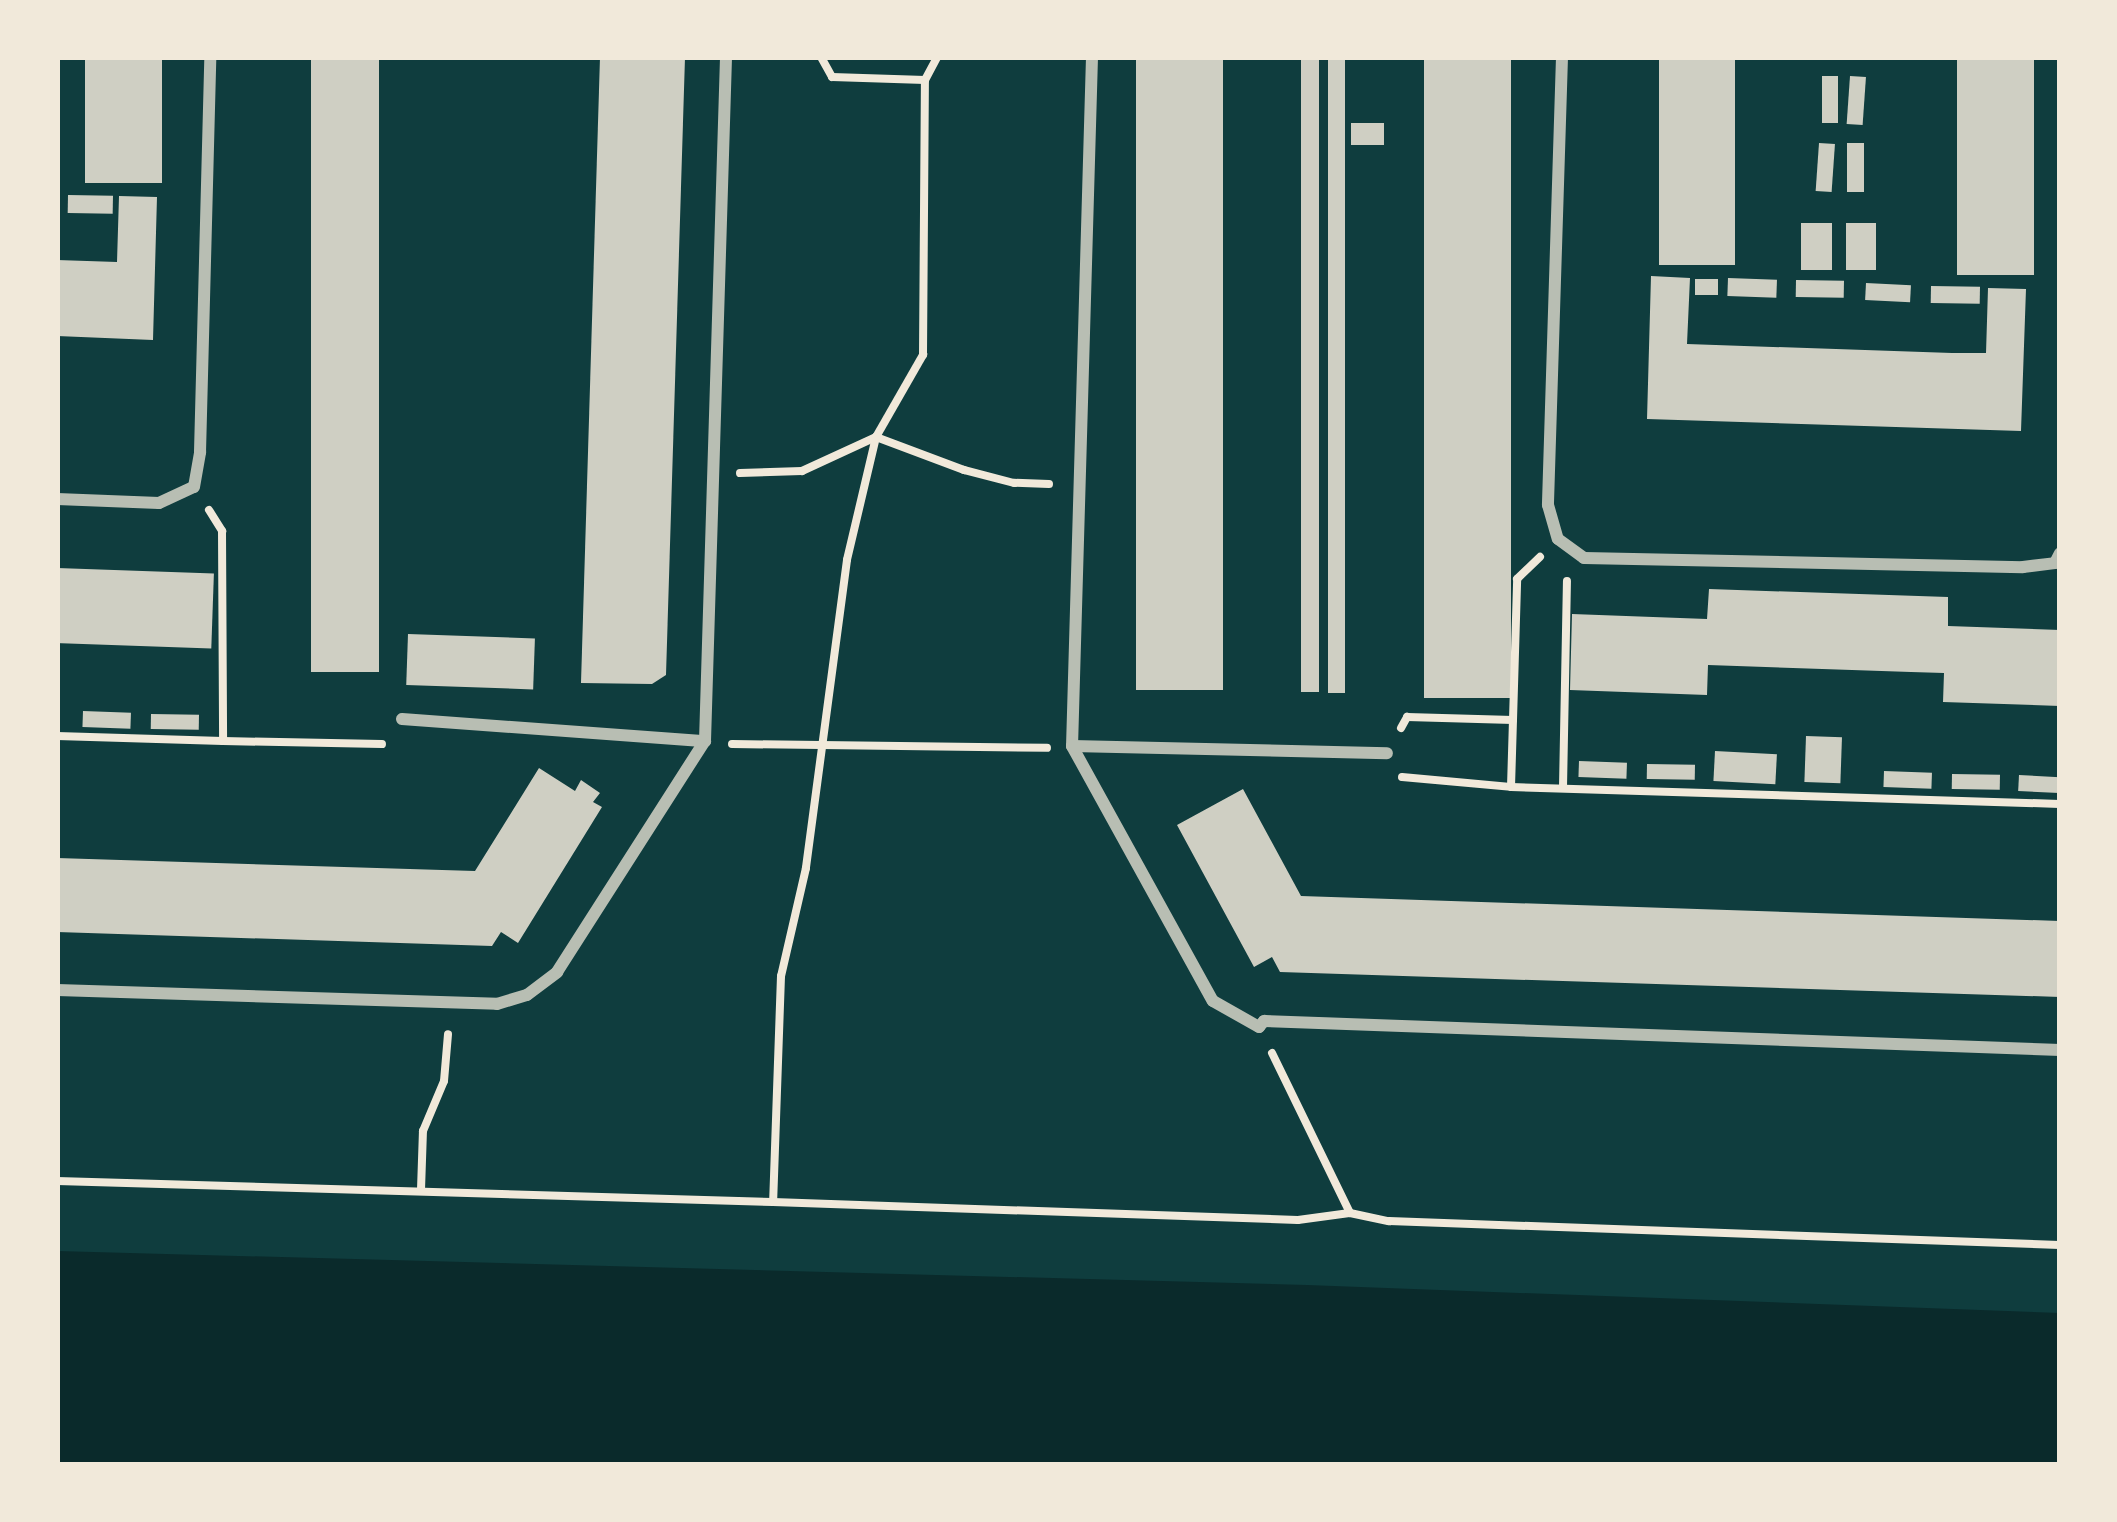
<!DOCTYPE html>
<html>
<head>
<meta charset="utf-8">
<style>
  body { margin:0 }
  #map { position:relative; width:2117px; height:1522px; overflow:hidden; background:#0f3d3e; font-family:"Fira Sans Condensed",sans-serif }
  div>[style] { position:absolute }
  .water>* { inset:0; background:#0a2a2b }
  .building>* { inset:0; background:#cfcfc3; transform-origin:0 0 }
  .path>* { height:8px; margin:-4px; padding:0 4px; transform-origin:4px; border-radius:4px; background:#f1e9da }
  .minor>* { height:12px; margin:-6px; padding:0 6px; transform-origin:6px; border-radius:6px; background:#b8beb3 }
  span { translate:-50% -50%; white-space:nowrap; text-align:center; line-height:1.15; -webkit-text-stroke:9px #f1e9da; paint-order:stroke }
  .frame { position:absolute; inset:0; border:60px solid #f1e9da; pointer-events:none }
</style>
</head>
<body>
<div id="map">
  <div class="water">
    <div style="clip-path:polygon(57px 1251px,1307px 1285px,2060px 1313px,2060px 1465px,57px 1465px)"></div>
  </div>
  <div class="building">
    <div style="left:85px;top:57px;width:77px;height:126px"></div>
    <div style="left:311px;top:57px;width:68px;height:615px"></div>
    <div style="clip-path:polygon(600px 57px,685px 57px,666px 675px,652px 684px,581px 683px)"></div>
    <div style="left:1136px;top:57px;width:87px;height:633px"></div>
    <div style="left:1301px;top:57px;width:18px;height:635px"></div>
    <div style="left:1328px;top:57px;width:17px;height:636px"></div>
    <div style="left:1424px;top:57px;width:87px;height:641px"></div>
    <div style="left:1659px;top:57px;width:76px;height:208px"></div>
    <div style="left:1957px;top:57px;width:77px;height:218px"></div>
    <div style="left:1822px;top:76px;width:16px;height:47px"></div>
    <div style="left:1850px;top:76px;width:16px;height:48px;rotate:4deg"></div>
    <div style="left:1351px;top:123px;width:33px;height:22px"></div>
    <div style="left:1819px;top:143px;width:16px;height:48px;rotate:4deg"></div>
    <div style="left:1847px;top:143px;width:17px;height:49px"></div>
    <div style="left:68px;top:195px;width:45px;height:18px;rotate:1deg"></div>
    <div style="clip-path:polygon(119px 196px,157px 197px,153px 340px,57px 336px,57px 260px,117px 262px)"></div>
    <div style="left:1801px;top:223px;width:31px;height:47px"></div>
    <div style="left:1846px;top:223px;width:30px;height:47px"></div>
    <div style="clip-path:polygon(1651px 276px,1690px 278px,1687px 344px,1952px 353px,1986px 353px,1988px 288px,2026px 289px,2021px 431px,1647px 419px)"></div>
    <div style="left:1728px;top:278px;width:49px;height:18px;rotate:2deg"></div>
    <div style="left:1695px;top:279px;width:23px;height:16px"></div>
    <div style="left:1796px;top:280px;width:48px;height:17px;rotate:1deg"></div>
    <div style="left:1866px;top:283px;width:45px;height:17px;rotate:3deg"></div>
    <div style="left:1931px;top:286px;width:49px;height:17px;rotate:1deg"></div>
    <div style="left:57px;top:568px;width:157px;height:75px;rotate:2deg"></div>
    <div style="clip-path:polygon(1709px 589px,1948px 597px,1948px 626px,2060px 630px,2060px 706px,1943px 702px,1944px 673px,1911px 672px,1708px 665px,1707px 695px,1570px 690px,1572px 614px,1707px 619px)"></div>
    <div style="left:408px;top:634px;width:127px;height:51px;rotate:2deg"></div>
    <div style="left:83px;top:711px;width:48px;height:16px;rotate:2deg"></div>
    <div style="left:151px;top:714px;width:48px;height:15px;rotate:1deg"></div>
    <div style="left:1806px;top:736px;width:36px;height:46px;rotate:2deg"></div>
    <div style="left:1715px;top:751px;width:62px;height:30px;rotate:3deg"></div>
    <div style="left:1579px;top:761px;width:48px;height:16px;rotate:2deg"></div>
    <div style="left:1647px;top:764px;width:48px;height:15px;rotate:1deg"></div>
    <div style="clip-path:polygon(539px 768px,575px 791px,581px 780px,600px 793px,593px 802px,602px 807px,518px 943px,501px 932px,492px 946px,57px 932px,57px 858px,475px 871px)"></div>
    <div style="left:1884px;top:771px;width:48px;height:16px;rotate:2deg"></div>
    <div style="left:1952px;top:774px;width:48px;height:15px;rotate:1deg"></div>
    <div style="left:2019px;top:775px;width:41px;height:16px;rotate:3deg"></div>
    <div style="clip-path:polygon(1243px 789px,1301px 896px,2060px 921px,2060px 997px,1280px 972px,1272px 957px,1254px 967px,1177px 825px)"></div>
  </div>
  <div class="path">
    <div style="left:821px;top:57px;width:23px;rotate:61deg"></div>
    <div style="left:832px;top:77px;width:93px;rotate:1.8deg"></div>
    <div style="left:740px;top:473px;width:62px;rotate:-1.8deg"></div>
    <div style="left:802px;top:471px;width:81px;rotate:-24.7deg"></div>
    <div style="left:876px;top:437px;width:95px;rotate:-60.2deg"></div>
    <div style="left:923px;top:355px;width:275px;rotate:-89.6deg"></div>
    <div style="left:925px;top:80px;width:26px;rotate:-62deg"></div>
    <div style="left:1049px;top:484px;width:35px;rotate:-178deg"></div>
    <div style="left:1014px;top:483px;width:52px;rotate:-165.4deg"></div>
    <div style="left:964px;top:470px;width:94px;rotate:-159.4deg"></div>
    <div style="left:876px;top:437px;width:126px;rotate:103.3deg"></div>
    <div style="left:847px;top:560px;width:311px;rotate:97.6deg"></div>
    <div style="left:806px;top:868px;width:111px;rotate:103deg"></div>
    <div style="left:781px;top:976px;width:226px;rotate:92deg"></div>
    <div style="left:773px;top:1202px;width:525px;rotate:1.96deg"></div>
    <div style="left:1298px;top:1220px;width:52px;rotate:-7.7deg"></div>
    <div style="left:1350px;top:1213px;width:40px;rotate:12deg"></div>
    <div style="left:1389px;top:1221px;width:671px;rotate:2.05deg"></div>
    <div style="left:209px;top:510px;width:25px;rotate:58deg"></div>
    <div style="left:222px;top:531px;width:210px;rotate:89.7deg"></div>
    <div style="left:223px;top:741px;width:159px;rotate:1.1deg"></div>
    <div style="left:1401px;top:728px;width:13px;rotate:-61deg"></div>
    <div style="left:1407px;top:717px;width:106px;rotate:1.6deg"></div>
    <div style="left:57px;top:736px;width:166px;rotate:1.7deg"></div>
    <div style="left:732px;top:744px;width:315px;rotate:0.7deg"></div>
    <div style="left:1402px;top:777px;width:109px;rotate:5.2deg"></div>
    <div style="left:1511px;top:787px;width:208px;rotate:-88.3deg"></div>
    <div style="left:1517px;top:579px;width:32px;rotate:-44deg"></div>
    <div style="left:1511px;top:787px;width:549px;rotate:1.77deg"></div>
    <div style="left:1563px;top:787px;width:206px;rotate:-88.9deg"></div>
    <div style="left:1272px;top:1053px;width:178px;rotate:64deg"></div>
    <div style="left:57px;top:1181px;width:716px;rotate:1.68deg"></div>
    <div style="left:421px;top:1190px;width:59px;rotate:-88.1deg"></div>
    <div style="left:423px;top:1131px;width:54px;rotate:-67.2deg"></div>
    <div style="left:444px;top:1081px;width:47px;rotate:-85.1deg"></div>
  </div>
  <div class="minor">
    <div style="left:1092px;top:57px;width:689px;rotate:91.66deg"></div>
    <div style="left:1072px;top:746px;width:291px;rotate:61.1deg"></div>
    <div style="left:1213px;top:1001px;width:53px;rotate:29.5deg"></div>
    <div style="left:1259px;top:1027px;width:8px;rotate:-50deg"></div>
    <div style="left:1264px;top:1021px;width:797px;rotate:2.09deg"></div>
    <div style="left:1562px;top:57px;width:448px;rotate:91.8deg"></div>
    <div style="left:1548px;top:505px;width:35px;rotate:74deg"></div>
    <div style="left:1558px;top:539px;width:32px;rotate:36deg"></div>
    <div style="left:1584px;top:558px;width:439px;rotate:1.2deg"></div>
    <div style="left:2023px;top:567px;width:32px;rotate:-7deg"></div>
    <div style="left:2055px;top:563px;width:11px;rotate:-63deg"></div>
    <div style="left:57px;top:499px;width:102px;rotate:2.2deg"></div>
    <div style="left:159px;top:503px;width:38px;rotate:-25deg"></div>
    <div style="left:194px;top:487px;width:36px;rotate:-80deg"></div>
    <div style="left:200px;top:452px;width:395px;rotate:-88.5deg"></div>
    <div style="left:402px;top:719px;width:304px;rotate:4.2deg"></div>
    <div style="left:1072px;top:746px;width:315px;rotate:1.3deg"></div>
    <div style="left:57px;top:990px;width:440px;rotate:1.8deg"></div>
    <div style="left:497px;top:1004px;width:31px;rotate:-17deg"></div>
    <div style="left:527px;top:995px;width:38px;rotate:-37deg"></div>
    <div style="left:557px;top:972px;width:274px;rotate:-57.4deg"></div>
    <div style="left:705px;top:741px;width:684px;rotate:-88.24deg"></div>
  </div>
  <div class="frame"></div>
</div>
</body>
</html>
